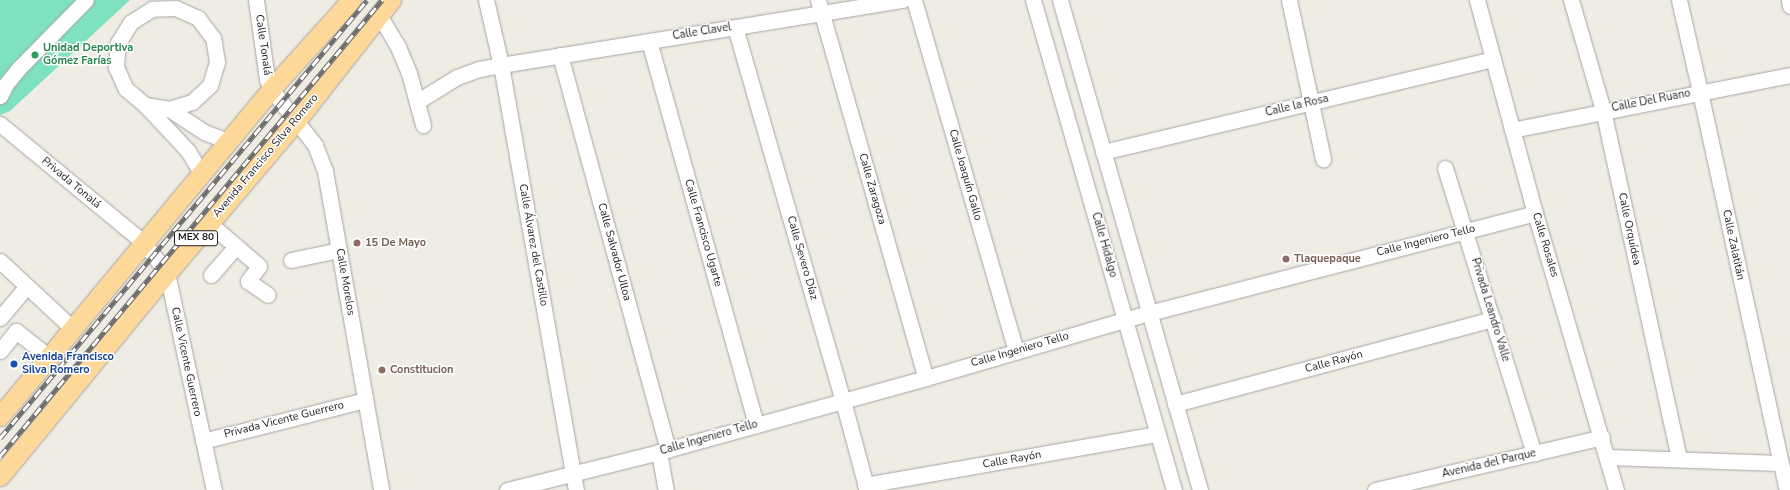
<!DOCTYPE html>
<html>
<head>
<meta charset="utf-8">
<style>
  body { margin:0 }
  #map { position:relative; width:1790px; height:490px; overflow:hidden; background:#efece3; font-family:"Nunito Sans",sans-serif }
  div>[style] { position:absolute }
  .pitch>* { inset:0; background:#7ee1c0 }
  .roads { filter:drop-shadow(0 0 1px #a5a5a5) drop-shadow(0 0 1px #a5a5a5) }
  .minor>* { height:15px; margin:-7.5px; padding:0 7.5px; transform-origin:7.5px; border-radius:7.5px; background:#fff }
  .major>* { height:19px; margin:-9.5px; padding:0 9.5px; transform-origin:9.5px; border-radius:9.5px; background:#fed899 }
  .rail>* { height:4.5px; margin-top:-2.25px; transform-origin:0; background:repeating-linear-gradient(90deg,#fff 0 9px,#6c6c6c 0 18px); box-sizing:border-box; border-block:1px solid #6c6c6c }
  .dots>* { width:11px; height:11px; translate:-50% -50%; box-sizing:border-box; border:2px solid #fff; border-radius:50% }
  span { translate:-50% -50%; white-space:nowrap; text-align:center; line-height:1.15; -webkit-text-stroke:3px #fff; paint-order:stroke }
  .shield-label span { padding:1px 3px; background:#fff; border:1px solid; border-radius:3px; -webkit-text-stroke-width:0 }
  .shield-label { font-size:10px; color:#1e1e1e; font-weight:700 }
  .street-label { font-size:11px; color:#1e1e1e }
  .leisure-label { font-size:11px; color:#27864d; font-weight:700 }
  .left { translate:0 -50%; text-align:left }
  .education-label { font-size:11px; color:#785e54; font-weight:700 }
  .transit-label { font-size:11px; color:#164399; font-weight:700 }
</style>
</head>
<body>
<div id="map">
  <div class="pitch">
    <div style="clip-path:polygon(0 0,130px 0,10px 111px,0 115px)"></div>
  </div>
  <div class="roads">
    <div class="minor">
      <div style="left:256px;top:0;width:80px;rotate:82.1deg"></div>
      <div style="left:267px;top:79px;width:11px;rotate:68deg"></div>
      <div style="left:271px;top:89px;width:71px;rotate:51.8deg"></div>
      <div style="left:315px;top:145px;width:28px;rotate:69deg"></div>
      <div style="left:325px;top:171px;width:324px;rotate:80deg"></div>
      <div style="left:486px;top:0;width:67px;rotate:77deg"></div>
      <div style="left:501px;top:65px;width:432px;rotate:80deg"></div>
      <div style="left:818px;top:0;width:393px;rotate:74.1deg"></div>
      <div style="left:914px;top:0;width:366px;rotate:73.8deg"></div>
      <div style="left:1033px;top:0;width:510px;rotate:73.95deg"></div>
      <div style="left:1060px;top:0;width:510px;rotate:74.05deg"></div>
      <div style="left:1289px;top:0;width:163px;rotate:77.9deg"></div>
      <div style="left:1477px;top:0;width:221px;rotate:74.8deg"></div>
      <div style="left:1535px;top:213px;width:289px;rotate:73.7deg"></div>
      <div style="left:1571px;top:0;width:115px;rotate:73.8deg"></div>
      <div style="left:1603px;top:110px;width:357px;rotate:77.7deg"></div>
      <div style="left:1679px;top:0;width:94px;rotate:77.1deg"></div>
      <div style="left:1700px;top:92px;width:407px;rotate:77.7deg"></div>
      <div style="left:1789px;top:0;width:6px;rotate:81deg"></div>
      <div style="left:379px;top:15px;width:37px;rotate:59deg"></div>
      <div style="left:398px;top:47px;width:28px;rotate:67deg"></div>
      <div style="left:409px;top:73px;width:54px;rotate:74.9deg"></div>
      <div style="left:735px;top:27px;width:389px;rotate:73.9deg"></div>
      <div style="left:843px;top:401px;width:92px;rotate:74.9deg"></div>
      <div style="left:649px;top:41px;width:399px;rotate:74.4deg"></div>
      <div style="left:560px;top:55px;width:409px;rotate:74.7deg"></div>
      <div style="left:0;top:96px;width:13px;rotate:-63deg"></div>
      <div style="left:6px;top:84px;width:21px;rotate:-51deg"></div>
      <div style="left:19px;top:68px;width:95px;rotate:-45.4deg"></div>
      <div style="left:418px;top:101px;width:46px;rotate:-31.6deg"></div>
      <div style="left:457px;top:77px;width:23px;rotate:-20deg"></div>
      <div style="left:479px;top:69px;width:22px;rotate:-10deg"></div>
      <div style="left:501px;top:65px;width:407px;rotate:-9.2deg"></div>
      <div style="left:145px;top:105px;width:63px;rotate:46.9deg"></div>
      <div style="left:188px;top:151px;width:26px;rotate:59deg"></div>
      <div style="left:169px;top:109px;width:24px;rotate:-17deg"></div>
      <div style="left:192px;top:102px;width:25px;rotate:-43deg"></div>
      <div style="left:210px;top:85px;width:24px;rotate:-73deg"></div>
      <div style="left:217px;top:62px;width:24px;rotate:-99deg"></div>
      <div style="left:213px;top:38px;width:25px;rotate:-127deg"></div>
      <div style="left:198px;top:18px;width:24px;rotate:-156deg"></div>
      <div style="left:176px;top:8px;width:24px;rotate:178deg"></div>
      <div style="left:152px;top:9px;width:25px;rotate:148deg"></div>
      <div style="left:131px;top:22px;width:25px;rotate:122deg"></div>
      <div style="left:118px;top:43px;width:24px;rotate:95deg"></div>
      <div style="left:116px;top:67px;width:24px;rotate:66deg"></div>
      <div style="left:126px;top:89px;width:25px;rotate:40deg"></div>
      <div style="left:145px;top:105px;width:24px;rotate:9deg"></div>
      <div style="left:169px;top:109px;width:42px;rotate:33.3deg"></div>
      <div style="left:204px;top:132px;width:26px;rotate:21deg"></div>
      <div style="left:0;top:124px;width:185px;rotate:39.5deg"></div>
      <div style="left:143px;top:242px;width:39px;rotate:52deg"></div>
      <div style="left:167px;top:273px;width:222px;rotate:77.8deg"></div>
      <div style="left:1512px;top:130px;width:283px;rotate:-11.2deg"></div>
      <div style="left:1103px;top:152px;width:400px;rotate:-13.4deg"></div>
      <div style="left:1445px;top:168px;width:299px;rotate:72.7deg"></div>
      <div style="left:209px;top:223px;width:66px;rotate:40.7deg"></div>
      <div style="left:259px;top:266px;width:19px;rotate:126deg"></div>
      <div style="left:248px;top:281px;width:24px;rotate:35deg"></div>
      <div style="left:291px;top:260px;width:49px;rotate:-11.8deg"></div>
      <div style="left:0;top:261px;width:98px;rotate:42.9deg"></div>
      <div style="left:211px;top:275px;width:38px;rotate:-49deg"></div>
      <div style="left:0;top:318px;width:42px;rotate:-49.8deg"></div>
      <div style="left:0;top:351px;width:26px;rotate:-51deg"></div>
      <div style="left:16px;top:331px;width:42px;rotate:38.2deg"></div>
      <div style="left:1175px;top:404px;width:329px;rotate:-15deg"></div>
      <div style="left:203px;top:441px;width:167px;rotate:-14.2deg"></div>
      <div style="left:659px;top:452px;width:39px;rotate:80deg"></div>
      <div style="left:1608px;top:457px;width:172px;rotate:2deg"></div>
      <div style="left:865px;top:485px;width:297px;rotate:-9.9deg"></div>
      <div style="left:507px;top:490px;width:157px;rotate:-14deg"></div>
      <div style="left:659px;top:452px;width:277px;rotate:-15.5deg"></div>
      <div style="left:926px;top:378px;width:232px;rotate:-16.3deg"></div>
      <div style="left:1149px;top:313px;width:399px;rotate:-14.5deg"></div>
      <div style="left:1375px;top:490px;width:233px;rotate:-13.1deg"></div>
    </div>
    <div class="major">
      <div style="left:0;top:416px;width:425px;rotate:-50.3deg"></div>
      <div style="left:271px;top:89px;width:120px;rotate:-48deg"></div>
      <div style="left:0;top:476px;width:263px;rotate:-50.6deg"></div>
      <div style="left:167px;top:273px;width:199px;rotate:-49.7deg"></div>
      <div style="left:296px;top:121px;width:154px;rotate:-51.9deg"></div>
    </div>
  </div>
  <div class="rail">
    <div style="left:0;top:438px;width:571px;rotate:-50.04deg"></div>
    <div style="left:0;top:456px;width:595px;rotate:-50.05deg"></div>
  </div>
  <div class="dots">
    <div style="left:35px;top:55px;background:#2e9e5b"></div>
    <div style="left:357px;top:243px;background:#8d6e63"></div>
    <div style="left:1286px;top:259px;background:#8d6e63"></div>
    <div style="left:14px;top:364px;background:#1a4fb4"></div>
    <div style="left:382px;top:370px;background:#8d6e63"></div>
  </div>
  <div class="shield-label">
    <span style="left:196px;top:238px">MEX 80</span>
  </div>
  <div class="street-label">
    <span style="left:702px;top:32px;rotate:-9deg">Calle Clavel</span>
    <span style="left:263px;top:45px;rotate:82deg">Calle Tonalá</span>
    <span style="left:1651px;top:101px;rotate:-11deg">Calle Del Ruano</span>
    <span style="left:1297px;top:106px;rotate:-13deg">Calle la Rosa</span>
    <span style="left:266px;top:156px;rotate:-50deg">Avenida Francisco Silva Romero</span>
    <span style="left:965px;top:175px;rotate:74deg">Calle Joaquín Gallo</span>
    <span style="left:71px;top:183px;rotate:40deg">Privada Tonalá</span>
    <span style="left:872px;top:189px;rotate:74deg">Calle Zaragoza</span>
    <span style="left:1629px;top:229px;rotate:78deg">Calle Orquídea</span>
    <span style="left:703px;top:233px;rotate:74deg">Calle Francisco Ugarte</span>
    <span style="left:1426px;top:241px;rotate:-14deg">Calle Ingeniero Tello</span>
    <span style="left:533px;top:245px;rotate:80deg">Calle Álvarez del Castillo</span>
    <span style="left:1104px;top:245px;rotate:74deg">Calle Hidalgo</span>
    <span style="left:1545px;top:245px;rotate:73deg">Calle Rosales</span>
    <span style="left:1733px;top:245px;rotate:78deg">Calle Zalatitán</span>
    <span style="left:614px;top:252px;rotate:75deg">Calle Salvador Ulloa</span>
    <span style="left:802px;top:258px;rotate:74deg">Calle Severo Díaz</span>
    <span style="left:345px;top:282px;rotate:80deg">Calle Morelos</span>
    <span style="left:1490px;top:310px;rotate:73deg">Privada Leandro Valle</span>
    <span style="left:1020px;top:350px;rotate:-16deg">Calle Ingeniero Tello</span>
    <span style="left:186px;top:362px;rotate:78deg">Calle Vicente Guerrero</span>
    <span style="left:1334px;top:362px;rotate:-15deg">Calle Rayón</span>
    <span style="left:284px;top:420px;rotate:-14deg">Privada Vicente Guerrero</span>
    <span style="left:709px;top:438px;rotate:-16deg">Calle Ingeniero Tello</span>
    <span style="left:1012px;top:460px;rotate:-10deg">Calle Rayón</span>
    <span style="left:1489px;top:464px;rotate:-13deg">Avenida del Parque</span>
  </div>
  <div class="leisure-label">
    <span class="left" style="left:43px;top:55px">Unidad Deportiva<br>Gómez Farías</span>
  </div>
  <div class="education-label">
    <span class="left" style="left:365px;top:243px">15 De Mayo</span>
    <span class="left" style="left:1294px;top:259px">Tlaquepaque</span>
    <span class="left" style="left:390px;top:370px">Constitucion</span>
  </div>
  <div class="transit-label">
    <span class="left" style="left:22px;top:364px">Avenida Francisco<br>Silva Romero</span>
  </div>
</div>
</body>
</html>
